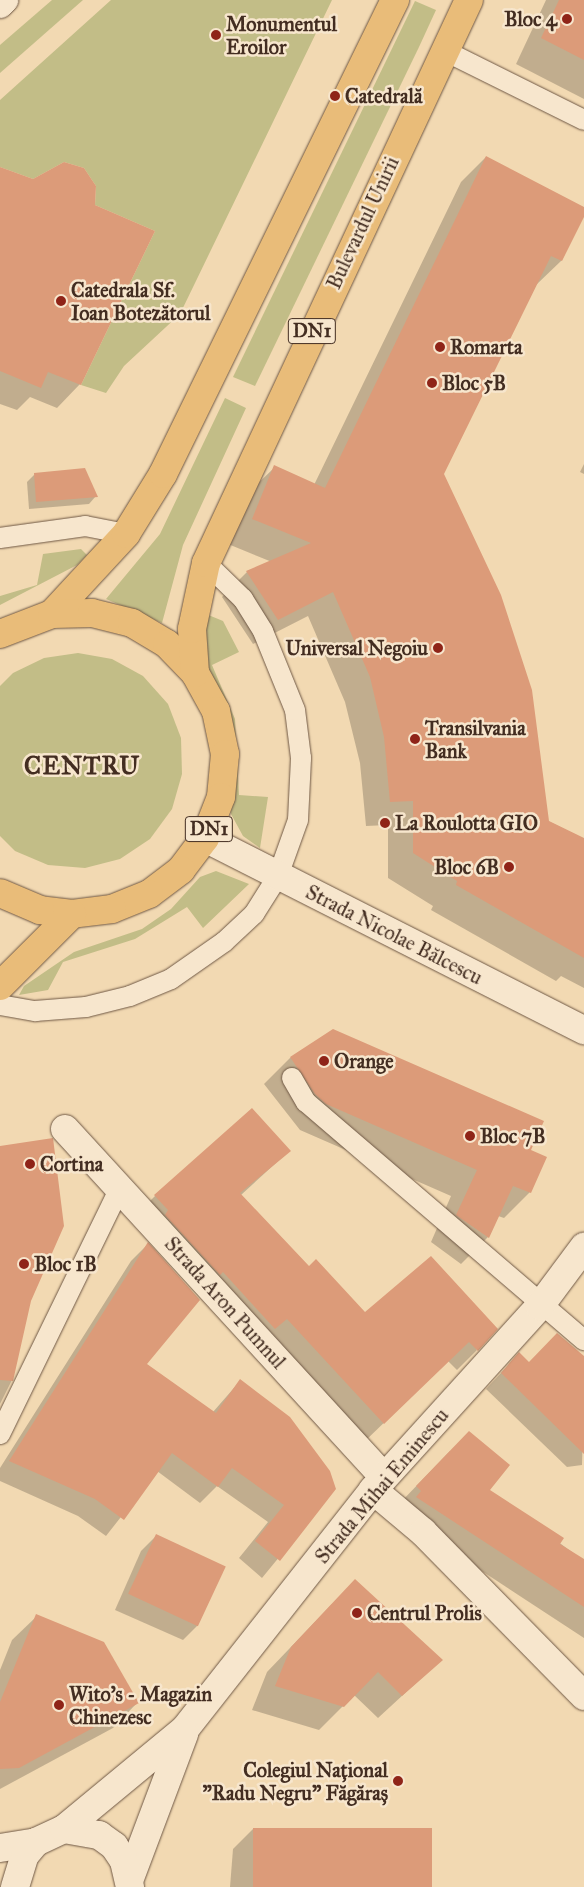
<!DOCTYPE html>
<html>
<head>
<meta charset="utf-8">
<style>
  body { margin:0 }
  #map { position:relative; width:584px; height:1887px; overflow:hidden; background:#f2d9b2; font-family:"IM FELL Great Primer",serif }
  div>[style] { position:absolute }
  .green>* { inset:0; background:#c2bd87 }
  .shadow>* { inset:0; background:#0003 }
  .building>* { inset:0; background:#dc9b79; transform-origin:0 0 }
  .roads { filter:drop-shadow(0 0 1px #6f5845) drop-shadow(0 0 1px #6f5845) }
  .service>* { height:20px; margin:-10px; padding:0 10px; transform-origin:10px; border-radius:10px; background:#f7e6cd }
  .pedestrian>* { height:28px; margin:-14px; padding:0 14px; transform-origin:14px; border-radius:14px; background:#f7e6cd }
  .minor>* { height:28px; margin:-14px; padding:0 14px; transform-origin:14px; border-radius:14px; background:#f7e6cd }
  .tertiary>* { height:28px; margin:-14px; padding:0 14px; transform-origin:14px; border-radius:14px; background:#f7e6cd }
  .secondary>* { height:28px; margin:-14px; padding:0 14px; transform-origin:14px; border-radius:14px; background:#f7e6cd }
  .primary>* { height:28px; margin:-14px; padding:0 14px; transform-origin:14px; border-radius:14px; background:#e9bc79 }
  .dots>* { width:14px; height:14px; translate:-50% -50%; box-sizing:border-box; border:2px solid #f7e6cd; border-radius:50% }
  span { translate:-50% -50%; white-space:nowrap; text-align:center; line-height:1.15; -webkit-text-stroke:5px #f7e6cd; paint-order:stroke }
  .shield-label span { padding:1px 4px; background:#f7e6cd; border:1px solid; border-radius:4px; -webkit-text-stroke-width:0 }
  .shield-label { font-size:19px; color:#432d21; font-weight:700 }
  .poi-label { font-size:20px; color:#432d21; font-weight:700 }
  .right { translate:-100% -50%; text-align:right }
  .left { translate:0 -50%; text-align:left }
  .street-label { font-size:20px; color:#432d21 }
  .district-label { font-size:25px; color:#432d21; font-weight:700; letter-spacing:1px }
</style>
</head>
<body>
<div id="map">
  <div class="green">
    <div style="clip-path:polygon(52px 0,83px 0,0 73px,0 45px)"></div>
    <div style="clip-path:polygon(111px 0,332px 0,180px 314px,124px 366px,106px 393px,81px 385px,155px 231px,95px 205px,96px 186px,84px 168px,64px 162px,33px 179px,0 167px,0 100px)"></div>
    <div style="clip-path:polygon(415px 1px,436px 10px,419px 47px,255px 386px,233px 377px)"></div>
    <div style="clip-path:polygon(225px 398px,246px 408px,183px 545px,162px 623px,106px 599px,160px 534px)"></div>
    <div style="clip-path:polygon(81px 549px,87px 555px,77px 565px,0 605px,0 596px,37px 585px,43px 554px)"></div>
    <div style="clip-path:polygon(206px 614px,223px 621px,239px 652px,212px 665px,235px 719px,239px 795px,268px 797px,260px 848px,243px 836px,231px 814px,202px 650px)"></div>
    <div style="clip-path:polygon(78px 653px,112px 659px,143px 676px,168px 704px,181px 738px,182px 774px,172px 809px,150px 839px,120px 859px,85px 868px,48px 865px,15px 851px,0 836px,0 686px,13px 673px,44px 658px)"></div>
    <div style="clip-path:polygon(216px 871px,249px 884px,203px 928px,187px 907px,135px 939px,63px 962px,48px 990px,19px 995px,24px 986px,74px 952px,142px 929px,171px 909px,200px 877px)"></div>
  </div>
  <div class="shadow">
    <div style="clip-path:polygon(546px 0,584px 0,584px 99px,516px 64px)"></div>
    <div style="clip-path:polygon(486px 157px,584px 208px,561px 261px,536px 285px,442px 474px,548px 821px,584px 839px,584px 988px,561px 976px,556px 981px,431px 910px,433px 906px,388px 878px,388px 825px,366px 826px,360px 763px,345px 702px,308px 616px,253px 644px,222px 597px,247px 572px,272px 562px,228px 544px,250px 491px,275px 467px,314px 485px,461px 182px)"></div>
    <div style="clip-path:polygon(0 168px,80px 384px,57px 408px,30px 397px,17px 410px,0 404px)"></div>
    <div style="clip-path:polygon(584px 464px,584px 474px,580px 472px)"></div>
    <div style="clip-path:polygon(35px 474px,96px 496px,89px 504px,29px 509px,27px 482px)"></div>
    <div style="clip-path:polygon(333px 1030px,530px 1192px,504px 1218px,498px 1216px,488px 1237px,461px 1264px,431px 1242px,451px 1196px,300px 1130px,264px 1084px,290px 1058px)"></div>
    <div style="clip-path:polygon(0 1148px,30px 1300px,12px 1380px,0 1404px)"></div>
    <div style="clip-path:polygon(289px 1151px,241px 1195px,309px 1267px,365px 1314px,431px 1258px,477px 1350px,457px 1370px,448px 1361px,363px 1443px,135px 1216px,155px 1196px)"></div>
    <div style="clip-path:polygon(148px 1244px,146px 1364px,213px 1412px,240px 1381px,335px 1489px,262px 1578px,239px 1558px,268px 1522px,217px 1486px,200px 1503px,157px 1471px,106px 1536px,78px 1516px,0 1481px,0 1468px,131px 1261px)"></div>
    <div style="clip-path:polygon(519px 1354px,529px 1364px,584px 1394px,582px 1465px,567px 1467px,486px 1389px)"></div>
    <div style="clip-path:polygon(450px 1451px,488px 1490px,584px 1561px,584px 1638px,398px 1516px,398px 1505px)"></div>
    <div style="clip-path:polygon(156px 1536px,198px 1625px,183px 1640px,115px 1610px,141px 1551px)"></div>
    <div style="clip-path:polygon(332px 1604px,441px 1660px,378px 1718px,354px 1695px,319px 1730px,252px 1710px,267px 1672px)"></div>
    <div style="clip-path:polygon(37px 1616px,137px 1703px,113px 1728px,0 1789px,0 1670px,12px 1640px)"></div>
    <div style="clip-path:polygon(253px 1829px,431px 1887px,230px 1887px,233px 1849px)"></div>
  </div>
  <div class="building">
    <div style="clip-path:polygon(559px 0,584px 0,584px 60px,541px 38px)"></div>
    <div style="clip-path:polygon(486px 156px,584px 207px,584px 217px,562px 261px,551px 256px,444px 474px,501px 595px,532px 690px,549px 821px,584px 838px,584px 958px,456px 885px,457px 881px,413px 853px,413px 801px,390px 802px,384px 737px,370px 677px,333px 592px,278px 620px,246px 571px,311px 543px,252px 519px,274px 465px,325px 488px)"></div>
    <div style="clip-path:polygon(64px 162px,84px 168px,96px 186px,95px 205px,155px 231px,81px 385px,48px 372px,41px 388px,0 371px,0 167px,33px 179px)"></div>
    <div style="clip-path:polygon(85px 468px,98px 497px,36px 502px,34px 473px)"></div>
    <div style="clip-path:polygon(333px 1029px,544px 1121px,531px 1150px,547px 1157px,531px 1193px,513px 1186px,489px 1238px,456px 1215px,477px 1170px,326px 1104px,315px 1094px,290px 1057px)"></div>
    <div style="clip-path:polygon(252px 1108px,291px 1151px,240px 1193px,309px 1266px,316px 1259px,365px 1312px,431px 1256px,498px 1329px,478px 1351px,469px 1342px,384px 1424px,287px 1319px,275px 1329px,223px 1272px,220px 1275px,165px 1215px,168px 1210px,154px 1195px)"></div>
    <div style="clip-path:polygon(53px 1138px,64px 1226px,31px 1301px,13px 1381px,0 1380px,0 1146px)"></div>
    <div style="clip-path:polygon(148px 1242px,200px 1300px,147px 1364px,216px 1413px,240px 1379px,290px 1417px,330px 1471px,336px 1489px,280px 1561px,255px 1541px,284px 1505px,232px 1468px,218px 1487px,172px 1453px,124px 1520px,95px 1499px,9px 1461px)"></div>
    <div style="clip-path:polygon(557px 1333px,584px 1356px,584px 1454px,501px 1373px,519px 1352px,529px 1362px)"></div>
    <div style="clip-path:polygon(469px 1431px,510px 1465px,490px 1490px,564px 1538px,560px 1544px,584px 1559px,584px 1607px,416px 1497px,421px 1491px,416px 1486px)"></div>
    <div style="left:156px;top:1534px;width:77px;height:66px;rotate:25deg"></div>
    <div style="clip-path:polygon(355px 1579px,443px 1660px,402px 1696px,378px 1672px,344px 1707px,275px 1686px,291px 1647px)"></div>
    <div style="clip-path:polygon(36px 1614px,104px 1642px,139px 1703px,19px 1768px,0 1769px,0 1702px)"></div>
    <div style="left:253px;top:1828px;width:179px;height:59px"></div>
  </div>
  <div class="roads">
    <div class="service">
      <div style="left:445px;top:51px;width:155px;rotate:26.4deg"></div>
      <div style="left:0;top:538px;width:86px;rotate:-8deg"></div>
      <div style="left:85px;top:526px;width:42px;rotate:11deg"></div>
      <div style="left:0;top:1005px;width:36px;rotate:10deg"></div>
      <div style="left:35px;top:1011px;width:51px;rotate:-4.5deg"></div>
      <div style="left:86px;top:1007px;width:45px;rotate:-14deg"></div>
      <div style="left:130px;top:996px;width:44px;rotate:-22.5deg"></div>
      <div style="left:171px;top:979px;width:65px;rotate:-34.9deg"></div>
      <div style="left:224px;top:942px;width:41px;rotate:-43deg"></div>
      <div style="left:254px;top:914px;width:45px;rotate:-57.7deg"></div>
      <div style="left:278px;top:876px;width:59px;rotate:-70.3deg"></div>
      <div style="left:298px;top:820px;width:62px;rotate:-87.2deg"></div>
      <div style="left:301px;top:758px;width:48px;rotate:-97.1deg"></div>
      <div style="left:295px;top:710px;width:85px;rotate:-112.1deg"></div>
      <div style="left:263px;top:631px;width:38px;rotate:-122deg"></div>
      <div style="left:243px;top:599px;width:52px;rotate:-135.8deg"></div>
      <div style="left:292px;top:1078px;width:28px;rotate:60deg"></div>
      <div style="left:306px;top:1102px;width:366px;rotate:40.6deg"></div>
      <div style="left:0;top:1434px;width:274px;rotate:-64deg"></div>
    </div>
    <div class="pedestrian">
      <div style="left:0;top:4px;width:6px;rotate:-45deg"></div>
    </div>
    <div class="minor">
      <div style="left:65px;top:1129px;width:472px;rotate:47.5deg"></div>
    </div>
    <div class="tertiary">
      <div style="left:373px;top:1490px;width:65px;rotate:40deg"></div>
      <div style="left:423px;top:1532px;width:230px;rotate:45.5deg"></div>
    </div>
    <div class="secondary">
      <div style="left:205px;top:838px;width:425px;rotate:26.9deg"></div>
      <div style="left:64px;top:1829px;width:157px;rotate:-39.6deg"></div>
      <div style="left:185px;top:1729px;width:304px;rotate:-51.8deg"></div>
      <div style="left:373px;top:1490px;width:248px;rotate:-47.8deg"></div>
      <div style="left:540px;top:1306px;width:74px;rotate:-53.3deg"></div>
      <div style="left:0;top:1848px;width:36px;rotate:-9deg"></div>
      <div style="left:130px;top:1878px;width:154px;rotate:-69.4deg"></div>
      <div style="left:15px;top:1887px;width:34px;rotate:-73deg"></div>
      <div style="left:25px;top:1855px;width:17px;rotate:-50deg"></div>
      <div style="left:36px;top:1842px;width:31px;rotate:-25deg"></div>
      <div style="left:64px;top:1829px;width:36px;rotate:10deg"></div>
      <div style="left:99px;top:1835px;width:19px;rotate:36deg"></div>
      <div style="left:114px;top:1846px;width:18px;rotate:56deg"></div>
      <div style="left:124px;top:1861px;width:27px;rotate:77deg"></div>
    </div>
    <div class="primary">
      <div style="left:52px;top:614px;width:109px;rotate:-47.2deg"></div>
      <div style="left:126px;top:534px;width:70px;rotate:-58.3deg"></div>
      <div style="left:163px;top:474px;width:528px;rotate:-63.92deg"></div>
      <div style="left:0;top:634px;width:56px;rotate:-21deg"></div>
      <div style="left:52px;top:614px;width:40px;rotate:-1.4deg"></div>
      <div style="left:92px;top:613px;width:41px;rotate:14deg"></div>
      <div style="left:132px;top:623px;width:41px;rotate:31deg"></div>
      <div style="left:167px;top:644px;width:40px;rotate:46deg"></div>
      <div style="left:195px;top:673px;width:43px;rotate:61.1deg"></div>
      <div style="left:216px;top:711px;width:44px;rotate:78.2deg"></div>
      <div style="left:225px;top:754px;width:43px;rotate:95.3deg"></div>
      <div style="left:221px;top:797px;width:44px;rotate:111.3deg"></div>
      <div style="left:205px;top:838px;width:40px;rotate:127deg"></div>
      <div style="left:181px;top:870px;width:40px;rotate:143deg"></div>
      <div style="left:149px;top:894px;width:40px;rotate:158deg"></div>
      <div style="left:112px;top:909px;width:40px;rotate:172.9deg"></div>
      <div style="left:72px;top:914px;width:32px;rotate:-173deg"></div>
      <div style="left:40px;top:910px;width:43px;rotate:-157deg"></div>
      <div style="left:195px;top:673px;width:44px;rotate:-93.9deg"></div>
      <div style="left:192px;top:629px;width:67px;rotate:-78deg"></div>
      <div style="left:206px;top:563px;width:621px;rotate:-64.96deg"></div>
      <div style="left:0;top:986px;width:102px;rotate:-45deg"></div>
    </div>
  </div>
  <div class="dots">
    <div style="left:567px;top:19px;background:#8f2418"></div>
    <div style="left:216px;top:35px;background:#8f2418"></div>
    <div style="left:335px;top:96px;background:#8f2418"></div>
    <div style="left:61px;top:301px;background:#8f2418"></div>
    <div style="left:440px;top:347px;background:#8f2418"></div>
    <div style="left:432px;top:383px;background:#8f2418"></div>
    <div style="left:438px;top:648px;background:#8f2418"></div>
    <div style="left:415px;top:739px;background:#8f2418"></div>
    <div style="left:385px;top:823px;background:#8f2418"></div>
    <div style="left:509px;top:867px;background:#8f2418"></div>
    <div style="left:324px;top:1061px;background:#8f2418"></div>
    <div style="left:470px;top:1136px;background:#8f2418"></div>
    <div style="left:30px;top:1164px;background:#8f2418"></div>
    <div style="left:24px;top:1264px;background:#8f2418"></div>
    <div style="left:357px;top:1613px;background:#8f2418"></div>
    <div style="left:59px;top:1705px;background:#8f2418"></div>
    <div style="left:398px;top:1781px;background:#8f2418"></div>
  </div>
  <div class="shield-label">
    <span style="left:312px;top:331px">DN1</span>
    <span style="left:209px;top:829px">DN1</span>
  </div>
  <div class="poi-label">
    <span class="right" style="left:557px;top:19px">Bloc 4</span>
    <span class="left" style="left:226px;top:36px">Monumentul<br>Eroilor</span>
    <span class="left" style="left:345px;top:96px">Catedrală</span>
    <span class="left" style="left:71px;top:302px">Catedrala Sf.<br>Ioan Botezătorul</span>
    <span class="left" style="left:450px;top:347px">Romarta</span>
    <span class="left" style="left:442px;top:383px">Bloc 5B</span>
    <span class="right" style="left:428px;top:648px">Universal Negoiu</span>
    <span class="left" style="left:425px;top:740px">Transilvania<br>Bank</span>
    <span class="left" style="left:395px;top:823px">La Roulotta GIO</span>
    <span class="right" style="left:499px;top:867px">Bloc 6B</span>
    <span class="left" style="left:334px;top:1061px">Orange</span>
    <span class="left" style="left:480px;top:1136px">Bloc 7B</span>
    <span class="left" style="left:40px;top:1164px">Cortina</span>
    <span class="left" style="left:34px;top:1264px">Bloc 1B</span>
    <span class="left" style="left:367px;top:1613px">Centrul Prolis</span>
    <span class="left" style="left:69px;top:1706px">Wito's - Magazin<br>Chinezesc</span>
    <span class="right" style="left:388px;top:1782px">Colegiul Național<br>"Radu Negru" Făgăraș</span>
  </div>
  <div class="street-label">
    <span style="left:363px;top:223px;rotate:-65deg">Bulevardul Unirii</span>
    <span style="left:394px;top:935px;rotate:27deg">Strada Nicolae Bălcescu</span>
    <span style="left:225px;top:1303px;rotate:48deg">Strada Aron Pumnul</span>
    <span style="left:382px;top:1486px;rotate:-50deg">Strada Mihai Eminescu</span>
  </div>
  <div class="district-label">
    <span style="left:82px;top:766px">CENTRU</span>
  </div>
</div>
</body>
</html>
